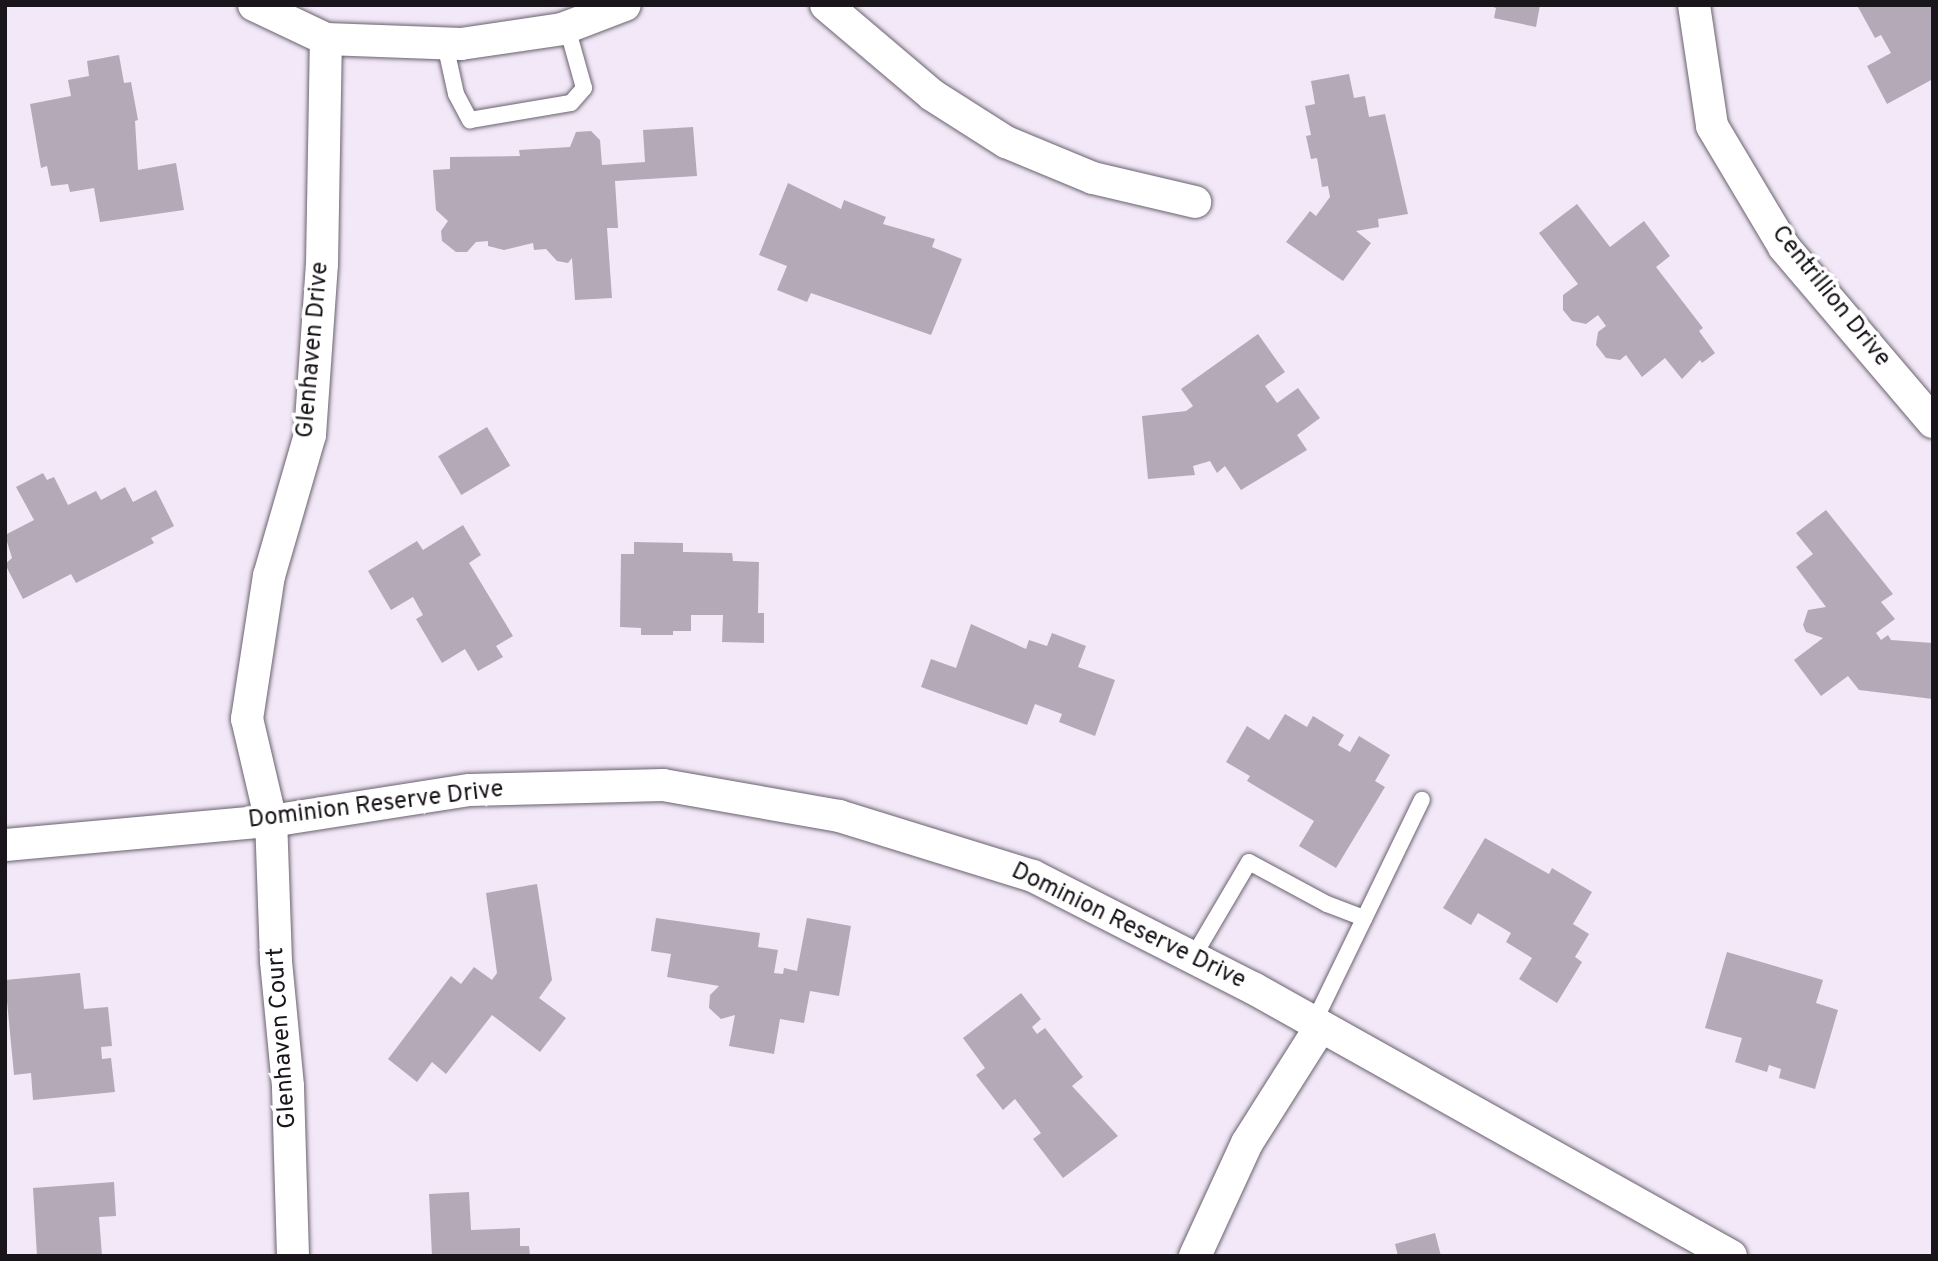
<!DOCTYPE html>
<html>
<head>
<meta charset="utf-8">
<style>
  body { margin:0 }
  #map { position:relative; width:1938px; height:1261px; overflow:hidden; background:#f2e8f7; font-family:Overpass,sans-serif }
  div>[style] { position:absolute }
  .building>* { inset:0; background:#b3a9b7; transform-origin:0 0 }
  .roads { filter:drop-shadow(0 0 2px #6a626f) drop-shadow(0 0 2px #6a626f) }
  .service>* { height:16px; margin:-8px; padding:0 8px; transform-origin:8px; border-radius:8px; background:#fff }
  .minor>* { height:32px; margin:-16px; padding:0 16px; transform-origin:16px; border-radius:16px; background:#fff }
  span { translate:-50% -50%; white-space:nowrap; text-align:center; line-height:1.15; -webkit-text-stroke:7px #fff; paint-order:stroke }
  .street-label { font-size:24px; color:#19151a }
  .frame { position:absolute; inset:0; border:7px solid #19151a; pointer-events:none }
</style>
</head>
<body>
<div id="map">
  <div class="building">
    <div style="clip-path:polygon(1487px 5px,1540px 5px,1536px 27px,1494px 18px,1496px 8px)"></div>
    <div style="clip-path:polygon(1933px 5px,1933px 79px,1887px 104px,1867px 66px,1891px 53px,1881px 35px,1875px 38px,1858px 7px)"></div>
    <div style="clip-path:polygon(119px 55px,124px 83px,131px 82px,138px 120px,135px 121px,138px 170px,176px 163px,184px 210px,100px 222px,94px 188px,70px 192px,68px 184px,51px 186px,47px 166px,41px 168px,30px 104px,71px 96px,68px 80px,89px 76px,87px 61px)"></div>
    <div style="clip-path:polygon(1349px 74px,1354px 98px,1365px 96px,1369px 117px,1385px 114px,1408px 214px,1378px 219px,1379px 227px,1356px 231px,1371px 243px,1343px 281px,1286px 242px,1310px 211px,1316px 216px,1330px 197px,1328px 186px,1322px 187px,1317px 158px,1311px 159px,1306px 136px,1311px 135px,1305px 106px,1315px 104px,1311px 81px)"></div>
    <div style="clip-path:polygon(693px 127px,697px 176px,615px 181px,618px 228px,607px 228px,612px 298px,575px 300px,572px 258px,568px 263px,557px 261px,546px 249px,534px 250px,533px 243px,504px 250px,488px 246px,488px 241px,476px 242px,467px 252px,456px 252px,442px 241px,441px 231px,448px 221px,436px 210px,433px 170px,450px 169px,450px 157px,520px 156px,519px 150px,570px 147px,576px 132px,591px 131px,600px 140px,602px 165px,645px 162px,643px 130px)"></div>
    <div style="clip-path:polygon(788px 183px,841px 209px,844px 200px,886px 217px,883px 224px,935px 239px,932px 247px,962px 259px,931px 335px,811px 293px,807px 302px,777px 290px,787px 266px,759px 255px)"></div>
    <div style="clip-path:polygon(1577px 204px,1610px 247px,1644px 221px,1670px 256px,1656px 267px,1703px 328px,1699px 331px,1715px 353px,1702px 363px,1700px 360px,1682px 379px,1665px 358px,1642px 377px,1626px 355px,1620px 360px,1606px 358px,1596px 345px,1598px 332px,1606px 326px,1598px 315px,1586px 324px,1572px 321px,1563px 310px,1563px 295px,1578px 284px,1539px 233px)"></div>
    <div style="clip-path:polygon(1258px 334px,1285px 372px,1265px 386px,1277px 403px,1298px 388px,1320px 418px,1297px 435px,1307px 450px,1241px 490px,1225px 466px,1217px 473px,1210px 461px,1193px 466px,1195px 475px,1148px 479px,1142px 416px,1186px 411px,1193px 406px,1181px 389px)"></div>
    <div style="left:487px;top:427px;width:45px;height:57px;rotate:59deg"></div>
    <div style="clip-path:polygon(43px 473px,47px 480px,54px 477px,68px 505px,96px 491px,101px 500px,125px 487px,133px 502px,156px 490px,174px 526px,151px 538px,154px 543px,76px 583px,71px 574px,23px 599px,5px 564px,12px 558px,5px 535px,34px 520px,16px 487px)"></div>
    <div style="clip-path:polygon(1826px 510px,1893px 594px,1881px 602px,1895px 619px,1876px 633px,1881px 640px,1888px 635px,1891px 640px,1933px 643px,1933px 699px,1859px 690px,1848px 676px,1821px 696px,1794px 660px,1823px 638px,1806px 632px,1803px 625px,1808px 610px,1826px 607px,1796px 567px,1813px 554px,1796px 533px)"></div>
    <div style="clip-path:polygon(463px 525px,481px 555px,469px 563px,513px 636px,496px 646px,503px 657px,478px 671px,465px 649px,442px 663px,416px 619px,423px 615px,413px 597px,391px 610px,368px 571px,417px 541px,423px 550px)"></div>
    <div style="clip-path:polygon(634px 542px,683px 543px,683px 552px,732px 553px,733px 561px,759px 562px,758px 613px,764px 613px,764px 643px,722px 642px,723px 615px,691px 615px,691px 631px,673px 631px,673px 635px,641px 635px,641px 628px,620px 627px,621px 554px,634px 554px)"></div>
    <div style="clip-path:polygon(971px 624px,1026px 649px,1029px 640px,1047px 646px,1052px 633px,1086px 646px,1078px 667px,1115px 680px,1095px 736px,1059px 722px,1062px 714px,1035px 704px,1027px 725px,921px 687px,931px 659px,956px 668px)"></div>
    <div style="clip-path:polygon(1285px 714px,1307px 727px,1313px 716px,1344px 735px,1338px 745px,1350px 752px,1359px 736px,1390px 755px,1375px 781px,1385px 787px,1336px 868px,1299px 846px,1314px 821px,1247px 781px,1250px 776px,1226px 762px,1247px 726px,1269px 740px)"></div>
    <div style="clip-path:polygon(1485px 838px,1549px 874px,1552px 868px,1592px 892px,1573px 924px,1589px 934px,1575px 957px,1582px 962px,1557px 1003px,1519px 979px,1532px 958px,1506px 942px,1511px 933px,1478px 913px,1471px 925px,1443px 908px)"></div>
    <div style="clip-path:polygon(537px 884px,552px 980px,539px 998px,566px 1018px,540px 1052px,492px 1015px,446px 1074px,432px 1062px,417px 1082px,388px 1059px,451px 976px,461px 984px,474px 967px,492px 980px,497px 973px,486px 893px)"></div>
    <div style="clip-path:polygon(656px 918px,760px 933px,758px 947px,778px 950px,774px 973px,783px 974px,784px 968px,797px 971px,807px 918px,851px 926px,839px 996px,810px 991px,804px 1023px,780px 1019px,774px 1054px,729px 1046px,735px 1015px,721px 1019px,709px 1008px,710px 995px,719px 986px,667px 977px,671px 954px,651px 951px)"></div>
    <div style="clip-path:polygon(1727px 952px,1823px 980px,1816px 1003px,1838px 1010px,1815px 1089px,1779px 1078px,1781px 1069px,1769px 1065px,1767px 1072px,1735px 1062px,1742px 1038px,1705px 1028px)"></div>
    <div style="clip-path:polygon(80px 973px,84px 1009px,108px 1007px,112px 1046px,101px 1047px,102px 1059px,111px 1058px,115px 1092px,33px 1100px,31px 1073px,14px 1075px,5px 980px)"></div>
    <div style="clip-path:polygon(1021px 993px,1041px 1019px,1032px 1027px,1037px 1034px,1045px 1028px,1083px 1077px,1072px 1086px,1118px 1136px,1063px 1178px,1033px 1139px,1041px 1133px,1015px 1099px,1003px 1110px,976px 1075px,985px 1068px,963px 1038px)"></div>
    <div style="clip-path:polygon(114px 1182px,116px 1216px,99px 1217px,102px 1256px,37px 1256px,33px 1188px)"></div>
    <div style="clip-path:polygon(469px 1192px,471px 1230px,520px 1228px,520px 1246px,529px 1246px,530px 1256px,432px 1256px,429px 1194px)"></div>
    <div style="clip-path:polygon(1435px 1233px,1441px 1256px,1398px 1256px,1395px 1244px)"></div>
  </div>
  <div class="roads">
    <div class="service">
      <div style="left:445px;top:44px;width:51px;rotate:77.6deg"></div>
      <div style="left:456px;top:94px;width:30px;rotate:62deg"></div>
      <div style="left:470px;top:120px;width:102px;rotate:-9.6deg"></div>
      <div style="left:571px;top:103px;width:20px;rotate:-49deg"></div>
      <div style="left:584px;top:88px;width:63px;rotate:-105.6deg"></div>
      <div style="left:1193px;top:957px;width:110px;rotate:-59.5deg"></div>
      <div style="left:1249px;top:862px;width:89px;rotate:28.3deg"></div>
      <div style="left:1327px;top:904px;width:40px;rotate:21deg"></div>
      <div style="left:1314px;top:1022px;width:247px;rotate:-64.1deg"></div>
    </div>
    <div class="minor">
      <div style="left:254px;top:5px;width:80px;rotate:25.3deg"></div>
      <div style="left:326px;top:39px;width:135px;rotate:2.1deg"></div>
      <div style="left:461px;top:44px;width:102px;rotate:-8.4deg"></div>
      <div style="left:562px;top:29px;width:67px;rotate:-20.9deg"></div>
      <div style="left:826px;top:5px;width:139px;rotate:40.3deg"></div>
      <div style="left:932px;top:95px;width:88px;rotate:32.4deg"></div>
      <div style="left:1006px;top:142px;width:94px;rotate:22.5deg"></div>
      <div style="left:1093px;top:178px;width:105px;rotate:13.2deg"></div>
      <div style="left:1694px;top:5px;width:122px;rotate:81.5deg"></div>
      <div style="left:1712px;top:126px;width:141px;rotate:59.2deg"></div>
      <div style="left:1784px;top:247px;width:230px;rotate:49.6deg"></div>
      <div style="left:5px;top:845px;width:267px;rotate:-5.2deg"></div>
      <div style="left:271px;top:821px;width:201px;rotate:-8.9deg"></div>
      <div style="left:470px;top:790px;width:193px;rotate:-1.5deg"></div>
      <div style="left:663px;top:785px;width:179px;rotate:10deg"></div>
      <div style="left:839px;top:816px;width:203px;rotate:17.2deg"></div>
      <div style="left:1033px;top:876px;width:247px;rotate:27deg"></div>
      <div style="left:1253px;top:988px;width:548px;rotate:29.28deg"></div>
      <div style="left:293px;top:1256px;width:170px;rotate:-91.7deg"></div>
      <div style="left:288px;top:1086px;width:126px;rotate:-95.5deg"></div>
      <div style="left:276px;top:961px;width:140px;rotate:-92deg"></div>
      <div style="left:271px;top:821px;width:105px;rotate:-103.2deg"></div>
      <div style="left:247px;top:719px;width:145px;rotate:-81.3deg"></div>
      <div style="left:269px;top:576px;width:147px;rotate:-73.8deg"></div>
      <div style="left:310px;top:435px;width:171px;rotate:-86deg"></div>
      <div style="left:322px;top:264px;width:225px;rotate:-89deg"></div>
      <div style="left:1195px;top:1256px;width:124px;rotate:-65.3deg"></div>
      <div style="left:1247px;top:1143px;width:138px;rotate:-57.7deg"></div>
    </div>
  </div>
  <div class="street-label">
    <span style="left:1830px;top:297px;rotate:51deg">Centrillion Drive</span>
    <span style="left:314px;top:350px;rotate:-85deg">Glenhaven Drive</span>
    <span style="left:376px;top:806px;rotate:-7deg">Dominion Reserve Drive</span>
    <span style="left:1128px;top:927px;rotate:26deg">Dominion Reserve Drive</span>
    <span style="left:283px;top:1038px;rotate:-94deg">Glenhaven Court</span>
  </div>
  <div class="frame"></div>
</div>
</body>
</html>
